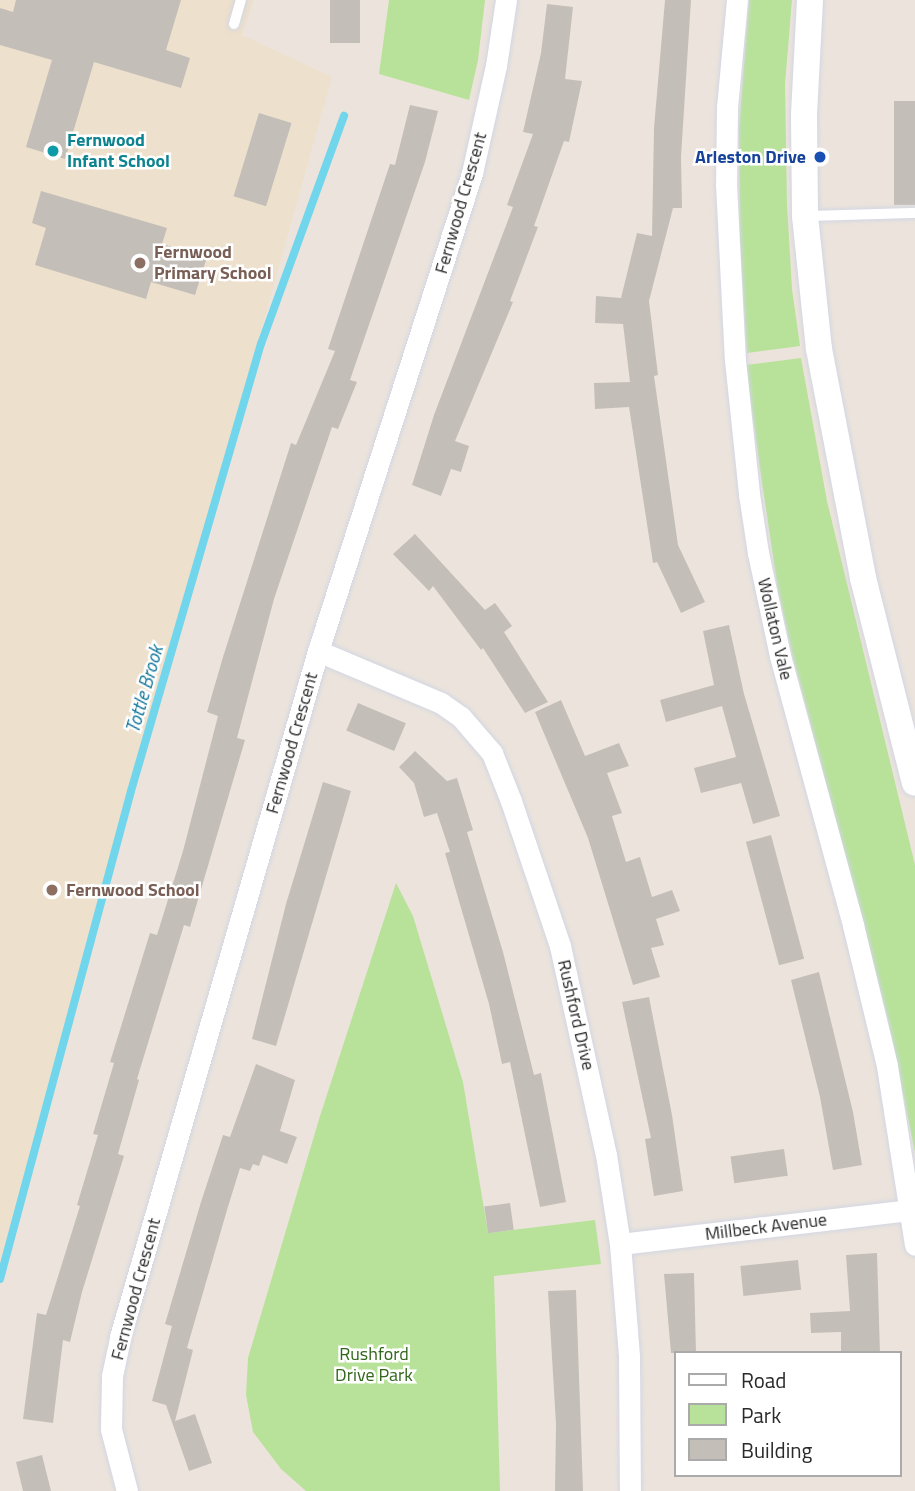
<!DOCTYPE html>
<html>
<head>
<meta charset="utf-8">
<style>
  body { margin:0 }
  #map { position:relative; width:915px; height:1491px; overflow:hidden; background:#ece4dc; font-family:"Titillium Web",sans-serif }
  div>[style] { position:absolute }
  .education>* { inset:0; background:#ede0cc }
  .green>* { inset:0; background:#b8e29a }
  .stream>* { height:8px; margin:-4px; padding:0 4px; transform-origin:4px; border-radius:4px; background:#71d5ec }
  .building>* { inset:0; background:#c4beb9; transform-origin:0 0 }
  .roads { filter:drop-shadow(0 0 2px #d2d6e3) drop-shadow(0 0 2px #d2d6e3) }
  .service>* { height:10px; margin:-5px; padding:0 5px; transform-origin:5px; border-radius:5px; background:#fff }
  .minor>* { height:21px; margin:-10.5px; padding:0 10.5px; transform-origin:10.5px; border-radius:10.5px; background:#fff }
  .tertiary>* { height:26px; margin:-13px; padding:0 13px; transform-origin:13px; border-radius:13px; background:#fff }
  .dots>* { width:19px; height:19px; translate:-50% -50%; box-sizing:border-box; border:4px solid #fff; border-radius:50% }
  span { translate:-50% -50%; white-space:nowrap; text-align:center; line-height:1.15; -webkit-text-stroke:5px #fff; paint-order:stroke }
  .culture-label { font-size:18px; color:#0d838f; font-weight:700 }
  .left { translate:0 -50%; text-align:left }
  .transit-label { font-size:18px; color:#164399; font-weight:700 }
  .right { translate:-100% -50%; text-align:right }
  .street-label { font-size:18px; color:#2a2a2a }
  .education-label { font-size:18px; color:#785e54; font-weight:700 }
  .park-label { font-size:18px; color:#31661b }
  .water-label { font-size:19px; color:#107499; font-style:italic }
  .legend { position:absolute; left:674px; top:1351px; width:228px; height:126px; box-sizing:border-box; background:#fff; border:2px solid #aaa; margin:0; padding:9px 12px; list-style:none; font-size:21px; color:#2a2a2a }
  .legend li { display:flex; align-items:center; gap:14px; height:35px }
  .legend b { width:35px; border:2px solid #aaa }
</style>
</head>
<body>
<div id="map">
  <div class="education">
    <div style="clip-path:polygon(0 0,254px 0,242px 35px,332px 77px,0 1263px)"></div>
  </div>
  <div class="green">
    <div style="clip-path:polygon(389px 0,485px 0,478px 60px,469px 100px,379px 74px)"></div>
    <div style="clip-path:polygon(749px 0,792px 0,785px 84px,787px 204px,792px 289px,800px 346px,747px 353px,740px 241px,739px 129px)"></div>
    <div style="clip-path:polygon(801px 358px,827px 501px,915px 865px,915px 1153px,889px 1023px,793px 657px,778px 590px,760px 469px,746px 365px)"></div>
    <div style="clip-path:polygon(396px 883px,413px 916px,463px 1082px,488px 1233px,595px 1220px,601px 1264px,494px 1276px,500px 1491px,306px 1491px,281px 1469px,253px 1432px,246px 1395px,248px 1358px,320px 1116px)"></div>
  </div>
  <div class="stream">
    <div style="left:0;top:1279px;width:505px;rotate:-74.97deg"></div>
    <div style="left:131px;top:791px;width:466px;rotate:-73.8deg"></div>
    <div style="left:261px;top:344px;width:243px;rotate:-70deg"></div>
  </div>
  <div class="building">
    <div style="clip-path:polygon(16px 0,181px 0,166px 50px,190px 58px,181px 88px,94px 62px,65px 159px,26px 147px,52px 60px,0 45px,0 8px,13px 12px)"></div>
    <div style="left:330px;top:0;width:30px;height:43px"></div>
    <div style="clip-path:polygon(665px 0,691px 0,681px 157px,682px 208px,673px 208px,649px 301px,658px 375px,654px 376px,678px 545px,705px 602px,681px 613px,657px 562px,653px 563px,629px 407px,595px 409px,594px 383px,630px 382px,623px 324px,595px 323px,596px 296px,621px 298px,637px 233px,652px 236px,654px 128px)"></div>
    <div style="clip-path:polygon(547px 4px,573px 7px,565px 79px,582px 81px,569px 142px,564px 141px,534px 226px,538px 227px,510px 301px,513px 302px,455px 441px,469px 446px,461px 472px,451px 469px,441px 496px,412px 485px,434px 415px,513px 207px,507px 205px,533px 134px,523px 132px,541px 53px)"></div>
    <div style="left:915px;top:101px;width:104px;height:21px;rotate:90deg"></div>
    <div style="clip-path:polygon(410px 105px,438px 111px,425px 162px,350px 380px,357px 382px,338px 429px,332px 427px,274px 599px,237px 738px,245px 740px,190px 927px,184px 925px,137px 1079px,139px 1080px,118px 1154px,124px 1156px,82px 1292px,70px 1342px,63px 1340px,53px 1423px,23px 1419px,37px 1313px,46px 1315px,80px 1206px,77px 1205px,98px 1135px,93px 1134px,114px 1063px,110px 1062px,150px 933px,157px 935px,183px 851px,218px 716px,207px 712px,223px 657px,291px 443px,296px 445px,335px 351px,328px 349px,390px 164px,395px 165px)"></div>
    <div style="left:259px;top:113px;width:34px;height:87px;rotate:17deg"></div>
    <div style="clip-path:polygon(41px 191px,167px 228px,162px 244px,207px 257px,195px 295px,151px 282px,146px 299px,35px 265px,46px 228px,32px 223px)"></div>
    <div style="clip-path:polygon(415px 534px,485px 610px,495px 603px,512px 626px,504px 632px,548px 702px,525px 713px,483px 648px,481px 650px,433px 586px,429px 591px,393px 554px)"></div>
    <div style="clip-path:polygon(729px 625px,744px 694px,780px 816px,753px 824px,741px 783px,701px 793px,694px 768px,736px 757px,722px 706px,666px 722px,660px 700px,714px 685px,703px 631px)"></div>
    <div style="clip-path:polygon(561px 700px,585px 756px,619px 743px,629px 766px,607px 773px,622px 813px,612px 816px,626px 862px,640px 857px,652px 897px,672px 890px,680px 911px,656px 919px,664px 945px,651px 948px,660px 977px,633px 985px,588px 838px,535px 712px)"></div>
    <div style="left:358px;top:703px;width:52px;height:30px;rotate:23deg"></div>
    <div style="clip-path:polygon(415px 751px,447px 781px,457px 778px,473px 830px,467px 832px,503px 952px,534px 1075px,541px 1073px,566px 1202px,540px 1207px,510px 1062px,502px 1064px,489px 1004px,445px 853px,450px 852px,437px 813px,424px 817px,414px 783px,399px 767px)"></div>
    <div style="clip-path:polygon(323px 782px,351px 791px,276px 1046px,252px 1039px,286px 904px)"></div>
    <div style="left:771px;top:835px;width:128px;height:26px;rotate:75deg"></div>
    <div style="clip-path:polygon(819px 972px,853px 1112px,862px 1165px,833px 1170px,820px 1097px,791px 980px)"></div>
    <div style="clip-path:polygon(649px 997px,672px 1115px,683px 1191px,654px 1196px,645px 1139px,651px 1138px,622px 1002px)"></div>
    <div style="clip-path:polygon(256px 1064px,295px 1080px,280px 1131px,297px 1137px,287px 1164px,263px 1155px,259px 1166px,253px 1164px,250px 1171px,240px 1168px,227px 1210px,187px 1348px,193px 1350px,175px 1421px,195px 1414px,212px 1463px,189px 1471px,166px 1405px,152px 1401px,172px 1326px,165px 1324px,201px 1202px,223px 1135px,230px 1137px)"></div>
    <div style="left:784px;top:1149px;width:27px;height:54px;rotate:82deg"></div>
    <div style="left:510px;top:1203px;width:27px;height:26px;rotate:82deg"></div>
    <div style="clip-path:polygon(877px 1253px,880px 1353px,841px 1353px,841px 1332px,811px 1333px,810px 1313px,850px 1311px,846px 1255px)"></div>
    <div style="left:798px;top:1260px;width:30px;height:58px;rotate:84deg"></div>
    <div style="clip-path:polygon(694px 1273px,696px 1353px,671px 1353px,664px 1274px)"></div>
    <div style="clip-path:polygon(576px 1290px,583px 1491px,555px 1491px,556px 1424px,548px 1291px)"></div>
    <div style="clip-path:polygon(42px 1455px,51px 1491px,23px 1491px,16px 1462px)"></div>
  </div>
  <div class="roads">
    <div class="service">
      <div style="left:234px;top:24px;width:25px;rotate:-74deg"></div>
      <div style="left:806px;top:216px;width:109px;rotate:-1.6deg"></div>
    </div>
    <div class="minor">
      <div style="left:737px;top:0;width:107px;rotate:95.3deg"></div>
      <div style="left:727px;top:107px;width:77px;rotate:90.7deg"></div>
      <div style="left:726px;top:184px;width:176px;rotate:87.1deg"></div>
      <div style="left:735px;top:360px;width:135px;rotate:84deg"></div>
      <div style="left:749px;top:494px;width:60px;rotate:81.3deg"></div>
      <div style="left:758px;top:553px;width:105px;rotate:77.9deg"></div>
      <div style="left:780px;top:656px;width:279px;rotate:74.8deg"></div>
      <div style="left:853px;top:925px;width:145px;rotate:76.4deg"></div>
      <div style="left:887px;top:1066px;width:181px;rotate:81.1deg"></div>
      <div style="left:318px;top:651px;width:134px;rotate:22.9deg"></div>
      <div style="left:441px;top:703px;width:24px;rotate:35deg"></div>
      <div style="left:461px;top:717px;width:48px;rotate:49.3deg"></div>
      <div style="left:492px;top:753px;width:52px;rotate:68.4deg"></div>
      <div style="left:511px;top:801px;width:153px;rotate:71.3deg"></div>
      <div style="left:560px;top:946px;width:214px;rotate:77.6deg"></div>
      <div style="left:606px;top:1155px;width:90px;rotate:81.1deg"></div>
      <div style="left:620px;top:1244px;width:113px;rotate:85.4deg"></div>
      <div style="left:629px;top:1357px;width:134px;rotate:89.6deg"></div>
      <div style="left:620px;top:1244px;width:293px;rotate:-6.7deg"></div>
      <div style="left:127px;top:1491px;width:64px;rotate:-104.5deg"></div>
      <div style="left:111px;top:1429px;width:53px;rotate:-88.9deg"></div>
      <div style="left:112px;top:1376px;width:40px;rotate:-78deg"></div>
      <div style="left:120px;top:1337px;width:714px;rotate:-73.9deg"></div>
      <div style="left:318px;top:651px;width:502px;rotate:-72.14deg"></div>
      <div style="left:472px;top:173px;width:110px;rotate:-77.4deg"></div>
      <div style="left:496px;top:66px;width:67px;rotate:-81.4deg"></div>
    </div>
    <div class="tertiary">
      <div style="left:810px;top:0;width:116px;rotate:93deg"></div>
      <div style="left:804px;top:116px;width:100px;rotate:89.4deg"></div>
      <div style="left:805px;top:216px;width:134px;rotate:84deg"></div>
      <div style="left:819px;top:349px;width:233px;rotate:79.1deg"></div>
      <div style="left:863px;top:578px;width:211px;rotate:75.8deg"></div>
    </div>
  </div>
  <div class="dots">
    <div style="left:53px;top:151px;background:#0f9aa8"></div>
    <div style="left:820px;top:157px;background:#1a4fb4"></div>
    <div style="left:140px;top:263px;background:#8d6e63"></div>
    <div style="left:52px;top:890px;background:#8d6e63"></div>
  </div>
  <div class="culture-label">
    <span class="left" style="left:67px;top:151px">Fernwood<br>Infant School</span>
  </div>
  <div class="transit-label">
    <span class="right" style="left:806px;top:157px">Arleston Drive</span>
  </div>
  <div class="street-label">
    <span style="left:461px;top:203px;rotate:-74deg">Fernwood Crescent</span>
    <span style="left:775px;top:629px;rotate:77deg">Wollaton Vale</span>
    <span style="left:292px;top:743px;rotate:-74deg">Fernwood Crescent</span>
    <span style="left:576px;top:1015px;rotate:77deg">Rushford Drive</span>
    <span style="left:766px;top:1227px;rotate:-7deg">Millbeck Avenue</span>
    <span style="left:136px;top:1289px;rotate:-75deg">Fernwood Crescent</span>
  </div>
  <div class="education-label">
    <span class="left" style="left:154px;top:263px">Fernwood<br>Primary School</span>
    <span class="left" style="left:66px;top:890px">Fernwood School</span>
  </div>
  <div class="park-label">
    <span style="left:374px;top:1365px">Rushford<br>Drive Park</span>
  </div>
  <div class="water-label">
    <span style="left:144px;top:689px;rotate:-74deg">Tottle Brook</span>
  </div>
  <ul class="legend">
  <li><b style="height:9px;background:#fff"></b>Road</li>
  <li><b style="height:19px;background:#b8e29a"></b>Park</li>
  <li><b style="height:19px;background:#c4beb9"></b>Building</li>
  </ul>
</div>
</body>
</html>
